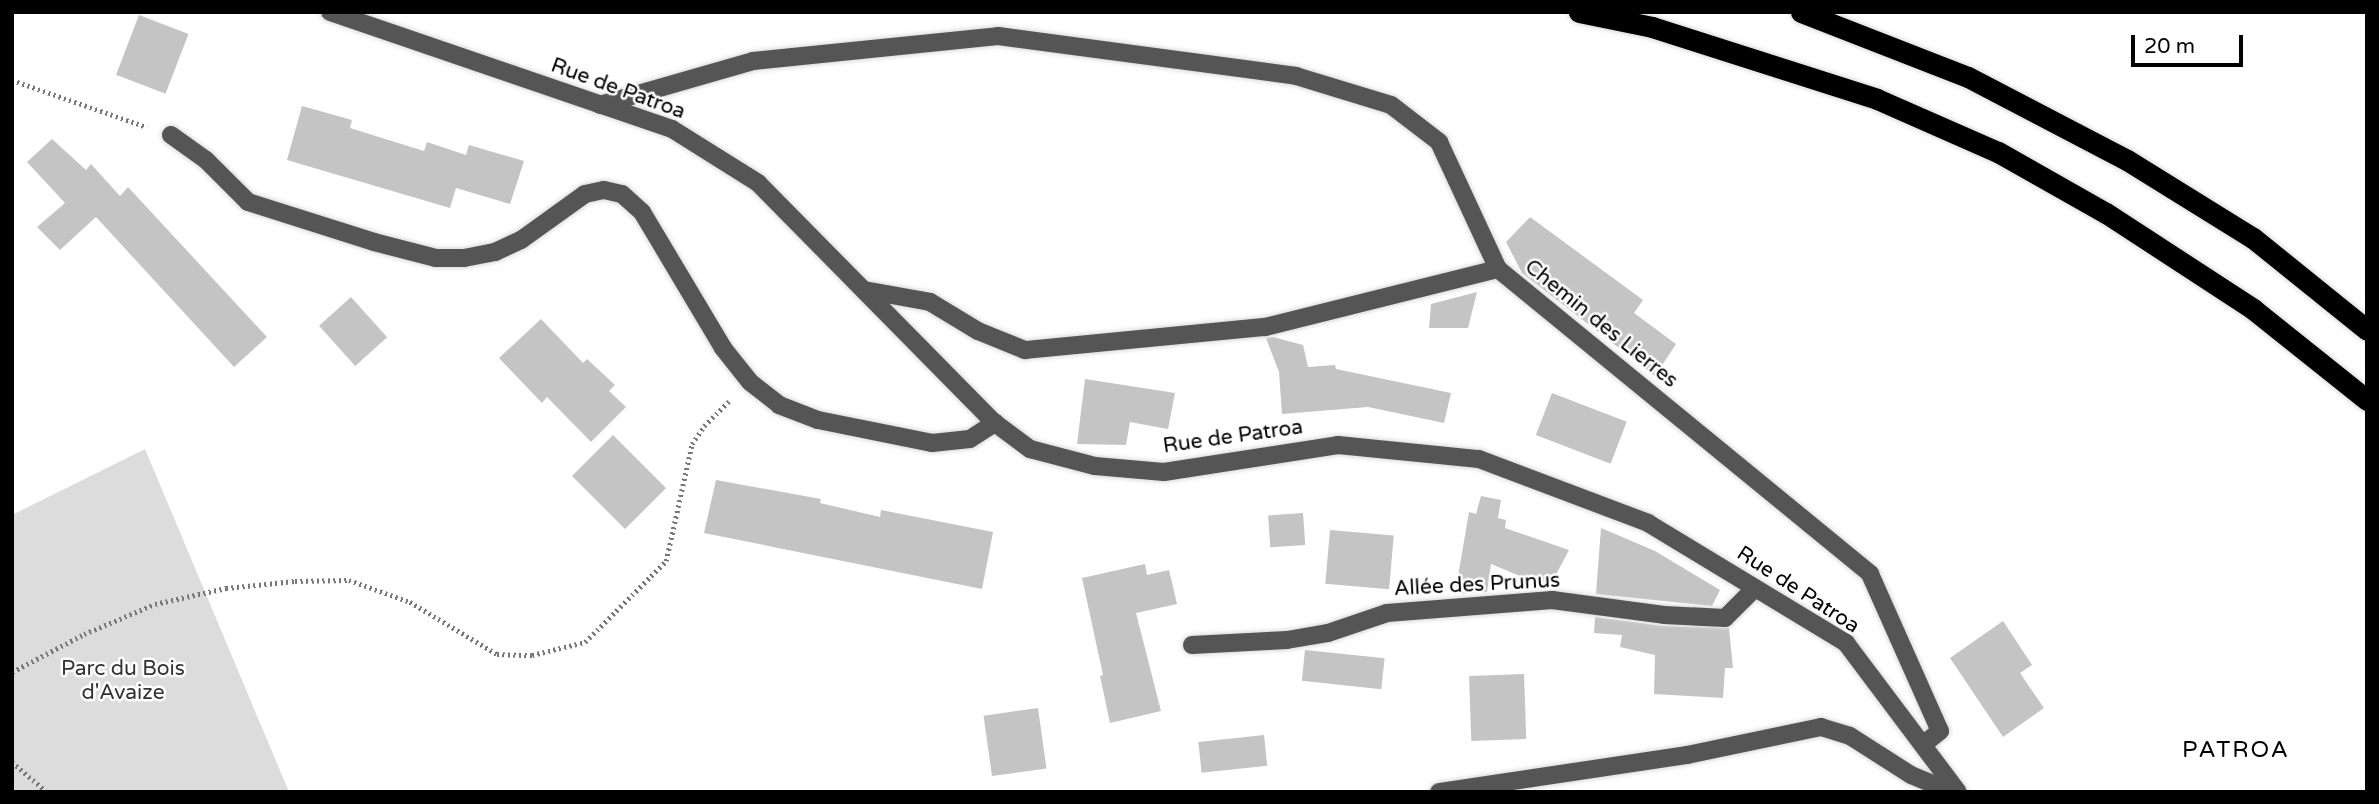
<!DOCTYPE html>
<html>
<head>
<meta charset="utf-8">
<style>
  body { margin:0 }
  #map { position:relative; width:2379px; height:804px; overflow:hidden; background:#fff; font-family:"Varela Round",sans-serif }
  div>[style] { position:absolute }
  .green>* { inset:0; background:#dcdcdc }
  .building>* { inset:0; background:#c4c4c4; transform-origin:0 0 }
  .path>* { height:4.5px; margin-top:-2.25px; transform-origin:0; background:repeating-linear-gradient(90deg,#777 0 2px,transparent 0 5.5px) }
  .roads { filter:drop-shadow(0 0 2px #dbdbdb) drop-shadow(0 0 2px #dbdbdb) }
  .minor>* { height:18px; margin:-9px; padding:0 9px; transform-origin:9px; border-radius:9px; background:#555 }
  .highway>* { height:21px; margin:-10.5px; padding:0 10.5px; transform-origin:10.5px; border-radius:10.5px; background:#000 }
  span { translate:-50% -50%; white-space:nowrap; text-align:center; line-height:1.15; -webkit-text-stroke:5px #fff; paint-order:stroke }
  .street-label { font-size:21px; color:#000 }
  .park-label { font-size:21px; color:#333 }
  .neighbourhood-label { font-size:23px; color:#000; letter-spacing:2px }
  .frame { position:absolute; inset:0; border:14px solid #000; pointer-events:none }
  .scale { position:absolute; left:2131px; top:35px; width:112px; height:32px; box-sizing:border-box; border:4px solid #000; border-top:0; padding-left:9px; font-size:21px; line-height:24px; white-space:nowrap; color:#000; -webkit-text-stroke:5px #fff; paint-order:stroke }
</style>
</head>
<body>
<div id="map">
  <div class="green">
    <div style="clip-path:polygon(145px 449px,289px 792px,12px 792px,12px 515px)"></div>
  </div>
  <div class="building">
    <div style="left:139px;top:15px;width:53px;height:64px;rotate:21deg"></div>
    <div style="clip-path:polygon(302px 106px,352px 120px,350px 128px,424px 151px,427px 142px,466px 155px,469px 145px,524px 161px,510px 204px,456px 188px,450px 208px,287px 160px)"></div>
    <div style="clip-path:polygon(52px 139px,86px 170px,91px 164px,120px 196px,128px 187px,267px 337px,234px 367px,96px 217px,60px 250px,37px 227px,65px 203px,27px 162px)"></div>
    <div style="clip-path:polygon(1530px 217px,1643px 300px,1634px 313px,1676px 344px,1655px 376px,1522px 273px,1506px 242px)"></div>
    <div style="clip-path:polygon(1477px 292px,1468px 328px,1429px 328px,1431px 304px)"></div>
    <div style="left:351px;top:297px;width:54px;height:43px;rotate:48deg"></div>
    <div style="clip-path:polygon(541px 319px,583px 363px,587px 359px,615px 385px,609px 391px,626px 407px,591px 442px,547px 397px,542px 403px,499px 358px)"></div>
    <div style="clip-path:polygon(1273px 337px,1303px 345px,1308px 367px,1335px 365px,1336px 369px,1451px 393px,1444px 423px,1368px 407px,1282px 414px,1279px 372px,1266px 338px)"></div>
    <div style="clip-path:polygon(1085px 379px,1175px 393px,1168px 429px,1130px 422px,1126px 445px,1077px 444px)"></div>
    <div style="left:1552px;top:393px;width:80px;height:45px;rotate:21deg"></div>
    <div style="left:613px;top:435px;width:75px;height:58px;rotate:45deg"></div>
    <div style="clip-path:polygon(716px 480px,821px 499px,820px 503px,880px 517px,881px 510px,993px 532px,982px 589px,704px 533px)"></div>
    <div style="clip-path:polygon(1481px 496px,1501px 500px,1498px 518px,1506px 520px,1505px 528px,1569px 550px,1549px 588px,1491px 564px,1487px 592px,1455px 594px,1469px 512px,1476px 514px)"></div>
    <div style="left:1303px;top:513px;width:32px;height:35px;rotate:86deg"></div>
    <div style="clip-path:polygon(1601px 528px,1655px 551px,1720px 590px,1712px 606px,1596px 594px)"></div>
    <div style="left:1330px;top:530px;width:64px;height:54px;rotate:5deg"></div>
    <div style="clip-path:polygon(1145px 564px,1147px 575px,1169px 570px,1177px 604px,1136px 613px,1161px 711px,1110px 723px,1100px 676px,1103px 675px,1082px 578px)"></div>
    <div style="clip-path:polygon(1595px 617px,1663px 626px,1729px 628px,1733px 668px,1725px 668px,1723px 698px,1654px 694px,1655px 655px,1620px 647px,1622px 635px,1594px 633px)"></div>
    <div style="clip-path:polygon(2003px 621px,2032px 665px,2020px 673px,2044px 708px,2003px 737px,1950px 658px)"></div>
    <div style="left:1305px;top:650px;width:80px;height:31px;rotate:6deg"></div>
    <div style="left:1524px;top:674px;width:65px;height:55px;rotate:88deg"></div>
    <div style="left:1038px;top:708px;width:61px;height:55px;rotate:82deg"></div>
    <div style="left:1264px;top:735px;width:31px;height:66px;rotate:84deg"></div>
  </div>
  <div class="path">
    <div style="left:12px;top:80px;width:143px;rotate:19.2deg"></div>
    <div style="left:12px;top:672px;width:81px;rotate:-27.8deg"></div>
    <div style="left:84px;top:634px;width:77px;rotate:-22.9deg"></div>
    <div style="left:155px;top:604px;width:73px;rotate:-12.7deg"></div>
    <div style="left:226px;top:588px;width:69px;rotate:-5.8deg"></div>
    <div style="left:295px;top:581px;width:54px;rotate:-1.1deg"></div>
    <div style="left:349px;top:580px;width:65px;rotate:19.8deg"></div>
    <div style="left:410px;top:602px;width:101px;rotate:30.9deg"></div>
    <div style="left:497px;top:654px;width:35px;rotate:2deg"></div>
    <div style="left:532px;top:655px;width:55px;rotate:-13.8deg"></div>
    <div style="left:585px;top:642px;width:115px;rotate:-45deg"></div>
    <div style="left:666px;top:561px;width:120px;rotate:-77.5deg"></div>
    <div style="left:692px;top:444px;width:22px;rotate:-56deg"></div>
    <div style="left:704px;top:426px;width:35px;rotate:-45deg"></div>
    <div style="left:12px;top:762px;width:46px;rotate:40.6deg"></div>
  </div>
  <div class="roads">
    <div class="minor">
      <div style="left:330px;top:12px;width:361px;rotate:18.9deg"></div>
      <div style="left:672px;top:129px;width:102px;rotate:32.1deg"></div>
      <div style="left:758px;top:183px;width:337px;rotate:45.4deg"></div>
      <div style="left:995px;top:423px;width:44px;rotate:36.6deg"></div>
      <div style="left:1030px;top:449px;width:67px;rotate:14.7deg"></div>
      <div style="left:1095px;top:466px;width:69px;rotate:5deg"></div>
      <div style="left:1164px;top:472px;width:176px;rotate:-8.8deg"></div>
      <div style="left:1338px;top:445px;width:142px;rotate:5.7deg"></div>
      <div style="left:1479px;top:459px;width:181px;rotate:20.7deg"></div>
      <div style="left:1648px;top:523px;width:232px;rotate:31.2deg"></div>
      <div style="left:1846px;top:643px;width:186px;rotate:53.1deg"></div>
      <div style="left:600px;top:105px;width:159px;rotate:-16deg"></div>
      <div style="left:753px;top:61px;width:246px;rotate:-5.8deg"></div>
      <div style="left:998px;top:36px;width:301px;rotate:7.6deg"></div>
      <div style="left:1296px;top:76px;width:99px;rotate:17deg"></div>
      <div style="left:1391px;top:105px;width:61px;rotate:37.6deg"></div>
      <div style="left:1439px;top:142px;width:140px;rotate:65.1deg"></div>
      <div style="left:171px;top:135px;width:43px;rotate:35.5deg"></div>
      <div style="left:206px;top:160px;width:59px;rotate:45deg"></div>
      <div style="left:248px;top:202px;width:132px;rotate:17.6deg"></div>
      <div style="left:374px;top:242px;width:64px;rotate:14.5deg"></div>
      <div style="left:436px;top:258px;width:28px"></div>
      <div style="left:464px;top:258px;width:32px;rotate:-11deg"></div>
      <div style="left:495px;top:252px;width:29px;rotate:-25deg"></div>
      <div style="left:521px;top:240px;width:79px;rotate:-35.7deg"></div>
      <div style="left:585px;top:194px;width:19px;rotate:-12deg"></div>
      <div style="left:604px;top:190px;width:18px;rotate:13deg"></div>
      <div style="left:622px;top:194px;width:27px;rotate:42deg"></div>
      <div style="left:642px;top:212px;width:158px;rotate:59.2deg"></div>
      <div style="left:723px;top:348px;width:43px;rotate:51.5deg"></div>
      <div style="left:750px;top:382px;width:37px;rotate:38deg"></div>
      <div style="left:779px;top:405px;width:42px;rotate:21deg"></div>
      <div style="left:818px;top:420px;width:116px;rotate:11.4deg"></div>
      <div style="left:932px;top:443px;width:38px;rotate:-6deg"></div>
      <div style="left:970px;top:439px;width:30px;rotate:-33deg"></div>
      <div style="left:864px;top:290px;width:67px;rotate:10.3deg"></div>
      <div style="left:930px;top:302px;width:56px;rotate:31.1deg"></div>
      <div style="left:978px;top:331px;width:51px;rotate:22deg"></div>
      <div style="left:1025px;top:350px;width:241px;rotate:-5.5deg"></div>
      <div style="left:1265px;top:327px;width:240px;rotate:-14deg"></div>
      <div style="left:1498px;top:269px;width:481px;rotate:39.3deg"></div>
      <div style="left:1870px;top:574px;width:172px;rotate:66deg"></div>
      <div style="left:1940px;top:731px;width:22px;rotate:141deg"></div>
      <div style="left:1192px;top:645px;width:95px;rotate:-3deg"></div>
      <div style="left:1287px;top:640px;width:42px;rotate:-9.7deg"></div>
      <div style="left:1328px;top:633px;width:62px;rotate:-18.7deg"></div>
      <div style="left:1387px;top:613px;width:166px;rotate:-4.5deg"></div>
      <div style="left:1552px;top:600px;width:113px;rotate:7.6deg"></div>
      <div style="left:1664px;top:615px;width:61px;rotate:2.8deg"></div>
      <div style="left:1725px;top:618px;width:42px;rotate:-45deg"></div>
      <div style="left:1439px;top:792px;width:251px;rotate:-8.5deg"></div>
      <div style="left:1687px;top:755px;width:137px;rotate:-11.8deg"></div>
      <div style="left:1821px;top:727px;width:30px;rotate:17deg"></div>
      <div style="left:1850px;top:736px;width:72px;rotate:32.6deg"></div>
      <div style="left:1911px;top:775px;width:44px;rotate:22.5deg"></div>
    </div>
    <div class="highway">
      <div style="left:1579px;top:12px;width:75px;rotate:11.6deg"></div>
      <div style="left:1652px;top:27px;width:236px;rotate:17.7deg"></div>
      <div style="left:1877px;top:99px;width:132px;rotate:23.7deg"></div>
      <div style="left:1998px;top:152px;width:124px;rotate:29.5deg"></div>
      <div style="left:2106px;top:213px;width:176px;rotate:33.1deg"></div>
      <div style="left:2253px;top:309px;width:146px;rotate:38.6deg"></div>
      <div style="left:1801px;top:12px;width:179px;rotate:21.3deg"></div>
      <div style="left:1968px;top:77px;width:179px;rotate:27.6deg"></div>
      <div style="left:2127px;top:160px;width:148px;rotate:31.8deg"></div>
      <div style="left:2253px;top:238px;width:146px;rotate:38.9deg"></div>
    </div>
  </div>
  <div class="street-label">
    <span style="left:618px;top:89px;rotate:20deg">Rue de Patroa</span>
    <span style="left:1601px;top:324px;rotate:39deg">Chemin des Lierres</span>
    <span style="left:1233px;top:437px;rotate:-8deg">Rue de Patroa</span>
    <span style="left:1477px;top:585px;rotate:-3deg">Allée des Prunus</span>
    <span style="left:1798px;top:590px;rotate:33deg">Rue de Patroa</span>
  </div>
  <div class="park-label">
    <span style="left:123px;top:681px">Parc du Bois<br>d'Avaize</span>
  </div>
  <div class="neighbourhood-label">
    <span style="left:2236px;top:750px">PATROA</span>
  </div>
  <div class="frame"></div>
  <div class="scale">20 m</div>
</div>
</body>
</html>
